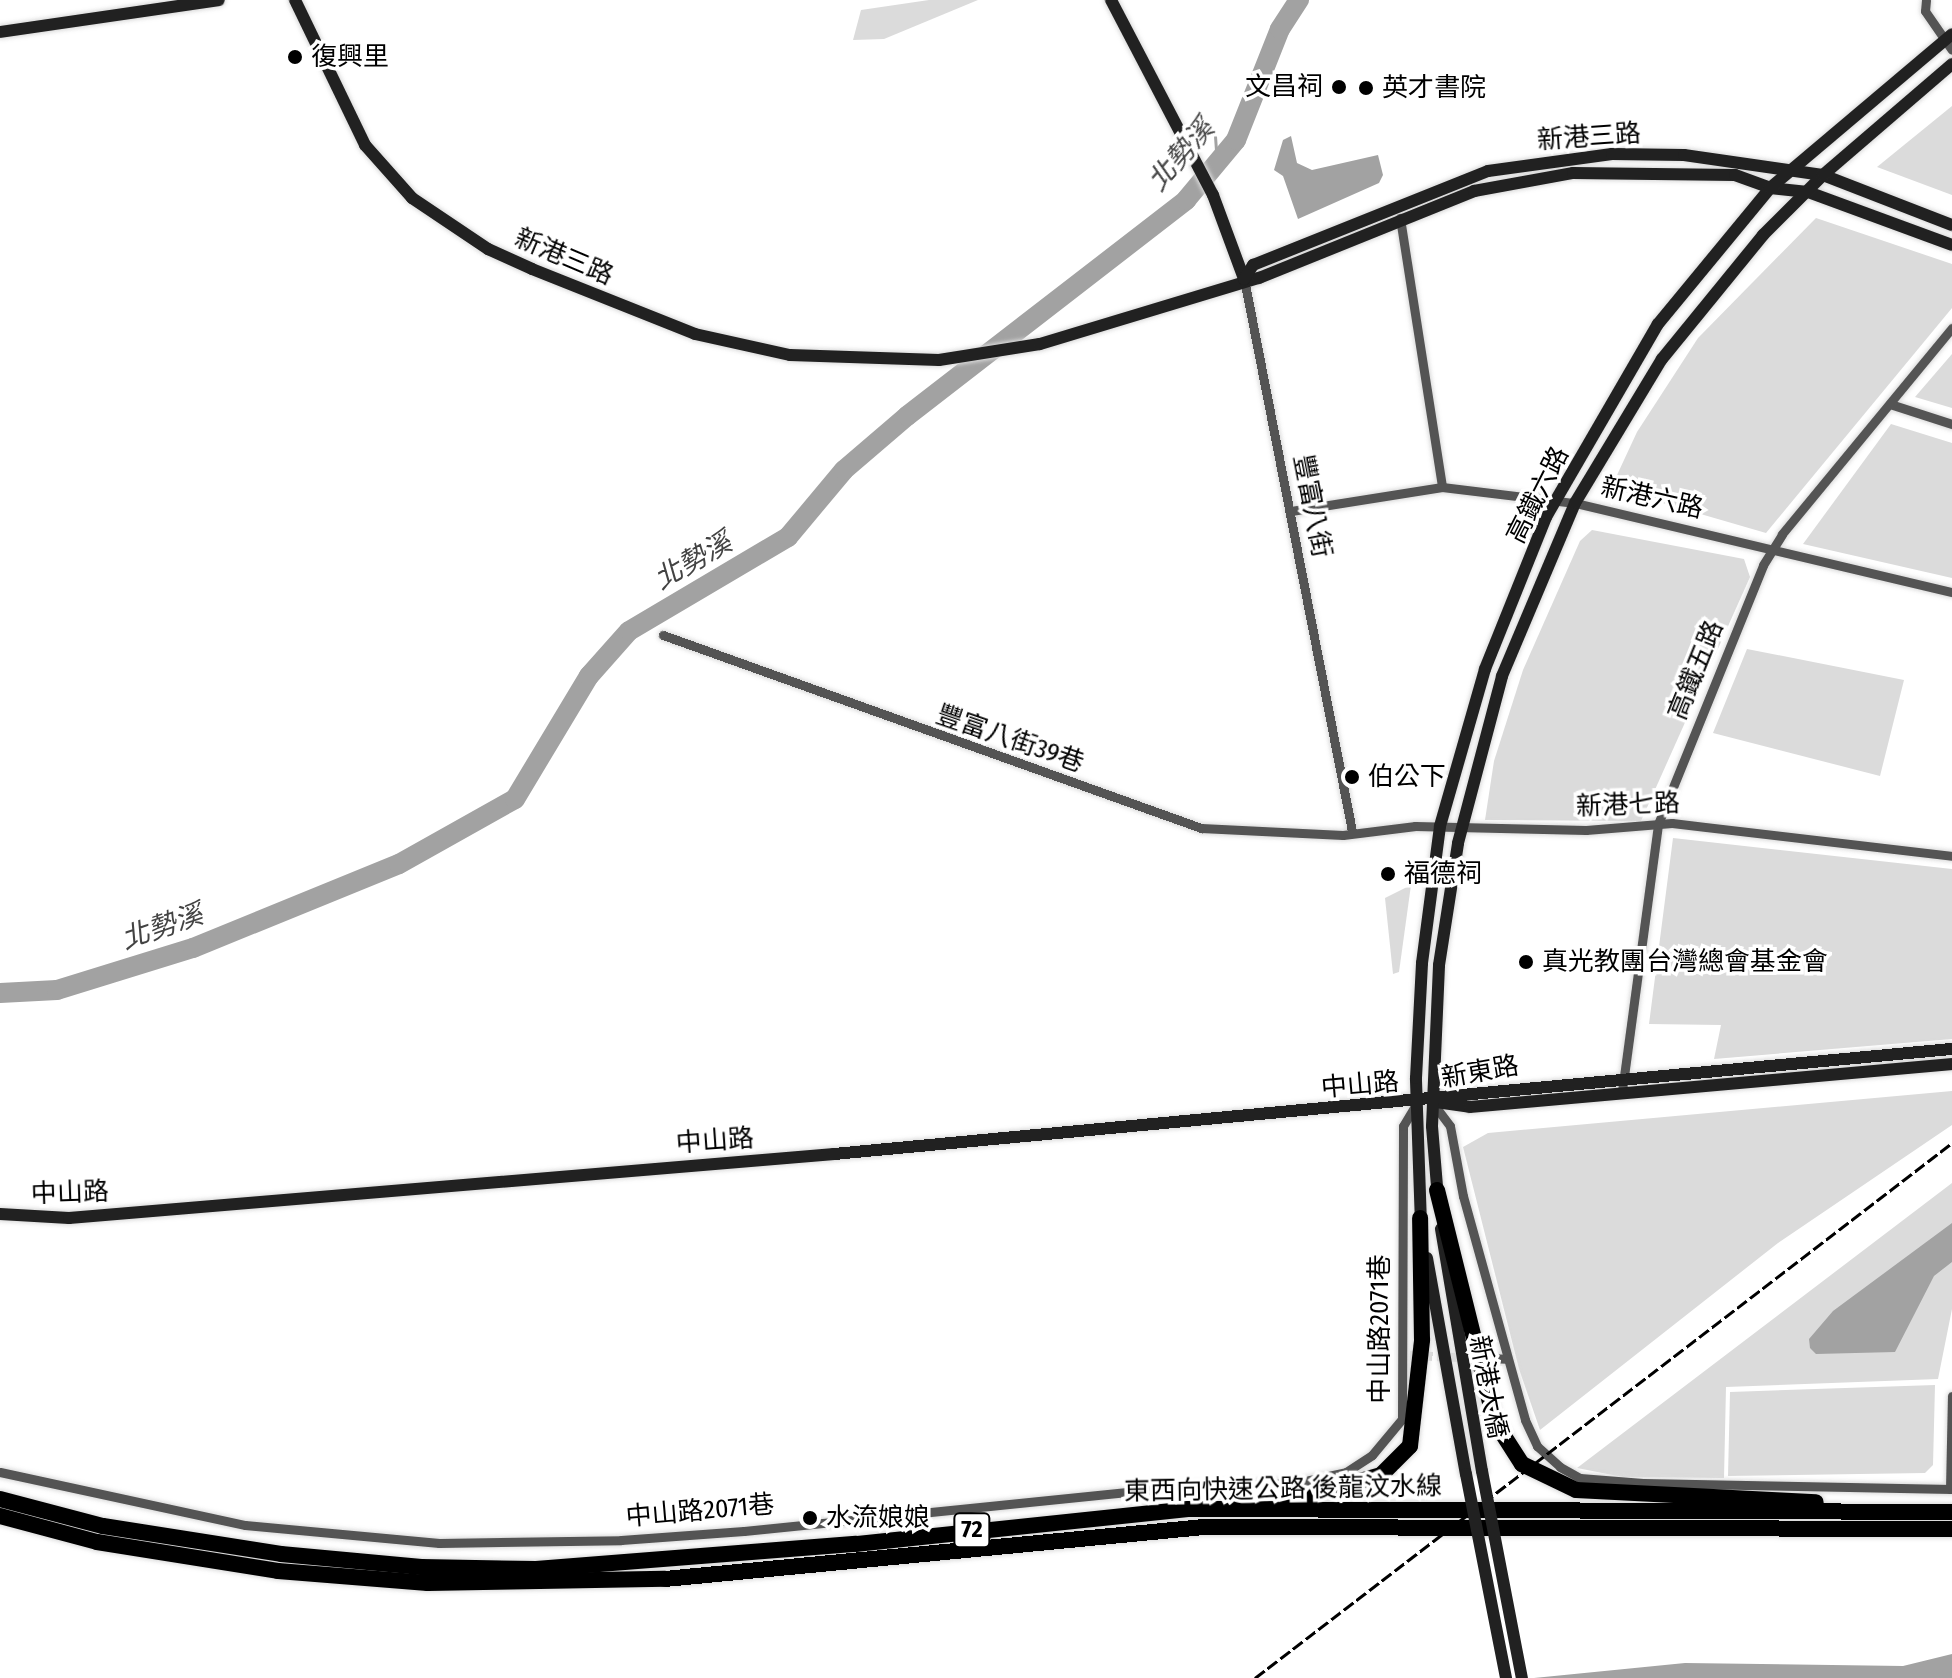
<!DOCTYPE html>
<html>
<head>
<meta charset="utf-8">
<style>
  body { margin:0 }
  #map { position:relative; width:1952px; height:1678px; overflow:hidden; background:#fff; font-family:"Fira Sans Condensed","Noto Sans TC",sans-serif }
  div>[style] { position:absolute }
  .green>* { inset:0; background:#dbdbdb }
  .water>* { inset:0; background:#a2a2a2 }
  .stream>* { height:3px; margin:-1.5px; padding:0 1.5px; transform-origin:1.5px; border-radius:1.5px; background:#a2a2a2 }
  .river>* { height:20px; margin:-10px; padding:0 10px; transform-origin:10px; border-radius:10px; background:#a2a2a2 }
  .street-tunnel>* { height:9px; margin-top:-4.5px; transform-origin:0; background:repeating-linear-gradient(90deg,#d9d9d9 0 9px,transparent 0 13.5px) }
  .roads { filter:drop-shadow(0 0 2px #dbdbdb) drop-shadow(0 0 2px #dbdbdb) }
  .street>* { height:9px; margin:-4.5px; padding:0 4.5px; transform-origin:4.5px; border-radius:4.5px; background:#545454 }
  .secondary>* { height:12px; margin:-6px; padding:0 6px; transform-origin:6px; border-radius:6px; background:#212121 }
  .highway>* { height:16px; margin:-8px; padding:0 8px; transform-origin:8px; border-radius:8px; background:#000 }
  .rail>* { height:3px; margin-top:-1.5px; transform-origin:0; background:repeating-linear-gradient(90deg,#000 0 12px,transparent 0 16px) }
  .secondary-bridge>* { height:12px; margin:-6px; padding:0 6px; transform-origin:6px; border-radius:6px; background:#212121 }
  .dots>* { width:22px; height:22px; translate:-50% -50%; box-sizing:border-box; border:4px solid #fff; border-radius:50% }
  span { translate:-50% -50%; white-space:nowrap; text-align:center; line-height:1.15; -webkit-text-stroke:7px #fff; paint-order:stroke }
  .shield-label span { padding:2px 6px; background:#fff; border:2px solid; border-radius:6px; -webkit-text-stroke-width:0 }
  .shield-label { font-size:24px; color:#000; font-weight:700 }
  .poi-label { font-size:26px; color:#000 }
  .left { translate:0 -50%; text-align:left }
  .right { translate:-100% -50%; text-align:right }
  .street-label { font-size:26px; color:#000 }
  .water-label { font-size:28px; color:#434343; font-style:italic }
</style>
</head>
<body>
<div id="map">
  <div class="green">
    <div style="clip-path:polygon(929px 0,978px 0,884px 39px,853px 40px,861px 10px)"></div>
    <div style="clip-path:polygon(1952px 106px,1952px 195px,1877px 167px)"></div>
    <div style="clip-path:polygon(1816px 218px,1952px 264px,1952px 308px,1766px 533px,1611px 488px,1637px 432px,1698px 338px)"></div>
    <div style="clip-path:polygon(1952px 354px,1952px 408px,1915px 397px)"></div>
    <div style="clip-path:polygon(1891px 424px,1952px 443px,1952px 578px,1803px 544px)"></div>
    <div style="clip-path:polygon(1592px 530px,1744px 559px,1750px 577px,1641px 821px,1485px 820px,1494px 761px,1523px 670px,1580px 541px)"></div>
    <div style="clip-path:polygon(1747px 649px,1904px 680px,1880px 776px,1713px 733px)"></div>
    <div style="clip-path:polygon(1673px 838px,1952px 869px,1952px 1039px,1714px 1059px,1721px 1025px,1649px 1024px)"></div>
    <div style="clip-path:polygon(1411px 885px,1399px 972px,1393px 974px,1385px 898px)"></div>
    <div style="clip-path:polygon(1952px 1091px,1952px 1125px,1778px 1243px,1540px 1430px,1519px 1369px,1463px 1147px,1488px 1133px)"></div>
    <div style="clip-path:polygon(1952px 1183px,1952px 1309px,1938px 1379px,1726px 1387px,1724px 1478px,1623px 1477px,1577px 1468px)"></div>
    <div style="clip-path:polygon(1935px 1385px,1933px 1465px,1925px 1473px,1728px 1476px,1730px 1392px)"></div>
  </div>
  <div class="water">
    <div style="clip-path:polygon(1291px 136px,1297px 163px,1312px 170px,1378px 155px,1383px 175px,1379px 183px,1298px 219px,1283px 176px,1274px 170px,1283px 140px)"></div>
    <div style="clip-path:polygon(1952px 1223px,1952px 1262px,1934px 1276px,1895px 1352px,1816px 1354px,1810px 1348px,1809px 1339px,1833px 1311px)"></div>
    <div style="clip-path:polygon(1952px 1654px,1952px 1678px,1534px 1678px,1685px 1663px,1903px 1666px)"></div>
  </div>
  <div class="stream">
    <div style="left:1215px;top:136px;width:27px;rotate:86deg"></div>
  </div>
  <div class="river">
    <div style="left:0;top:993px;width:57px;rotate:-3deg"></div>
    <div style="left:57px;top:990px;width:142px;rotate:-17.2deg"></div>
    <div style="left:193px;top:948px;width:222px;rotate:-22.2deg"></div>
    <div style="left:399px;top:864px;width:133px;rotate:-29.3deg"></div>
    <div style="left:515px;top:799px;width:144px;rotate:-59deg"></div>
    <div style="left:589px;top:676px;width:60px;rotate:-48.4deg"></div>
    <div style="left:629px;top:631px;width:185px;rotate:-30.6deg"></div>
    <div style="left:788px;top:537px;width:87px;rotate:-50.1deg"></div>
    <div style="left:844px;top:470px;width:83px;rotate:-40.6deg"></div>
    <div style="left:907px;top:416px;width:353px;rotate:-37.7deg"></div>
    <div style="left:1186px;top:200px;width:78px;rotate:-50.2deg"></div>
    <div style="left:1236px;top:140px;width:119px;rotate:-68.4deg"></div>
    <div style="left:1280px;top:29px;width:35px;rotate:-57deg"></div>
  </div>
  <div class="street-tunnel">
    <div style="left:1410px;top:1355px;width:72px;rotate:2.4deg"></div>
  </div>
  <div class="roads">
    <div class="street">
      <div style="left:1926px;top:0;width:11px;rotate:95deg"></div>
      <div style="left:1925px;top:11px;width:47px;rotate:55.3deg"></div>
      <div style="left:1400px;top:218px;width:272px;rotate:81.1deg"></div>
      <div style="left:1244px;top:279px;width:562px;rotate:78.93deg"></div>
      <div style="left:1890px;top:404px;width:65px;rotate:17.9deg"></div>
      <div style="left:1291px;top:511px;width:153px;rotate:-9deg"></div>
      <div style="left:1442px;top:487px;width:134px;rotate:6.9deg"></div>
      <div style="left:1575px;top:503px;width:387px;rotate:13.3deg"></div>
      <div style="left:663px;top:635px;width:572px;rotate:19.73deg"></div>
      <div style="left:1201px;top:828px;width:142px;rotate:2.8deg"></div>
      <div style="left:1343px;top:835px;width:73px;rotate:-7.1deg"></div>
      <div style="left:1415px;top:826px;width:171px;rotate:1.3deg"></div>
      <div style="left:1586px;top:830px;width:86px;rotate:-4.7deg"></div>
      <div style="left:1672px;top:823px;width:282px;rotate:6.7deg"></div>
      <div style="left:1622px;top:1091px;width:269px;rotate:-82.3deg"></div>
      <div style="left:1658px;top:824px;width:279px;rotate:-67.9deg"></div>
      <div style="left:1763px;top:565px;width:36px;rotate:-58deg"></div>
      <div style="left:1782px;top:534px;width:267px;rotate:-50.5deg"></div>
      <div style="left:1432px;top:1102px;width:30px;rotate:53deg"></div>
      <div style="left:1450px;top:1126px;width:71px;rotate:79.5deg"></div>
      <div style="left:1463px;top:1196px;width:232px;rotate:74.5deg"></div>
      <div style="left:1525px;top:1420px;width:29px;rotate:65deg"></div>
      <div style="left:1537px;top:1446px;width:31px;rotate:42deg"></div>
      <div style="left:1560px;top:1467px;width:23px;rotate:29deg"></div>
      <div style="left:1580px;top:1478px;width:63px;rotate:4.5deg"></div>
      <div style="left:1643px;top:1483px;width:309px;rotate:1.1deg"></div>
      <div style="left:1484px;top:1358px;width:23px;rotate:2deg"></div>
      <div style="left:0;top:1472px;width:251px;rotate:12.2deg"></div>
      <div style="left:245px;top:1525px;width:195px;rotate:5.3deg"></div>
      <div style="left:439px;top:1543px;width:182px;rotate:-0.9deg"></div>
      <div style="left:621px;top:1540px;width:123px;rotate:-4.2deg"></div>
      <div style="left:744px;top:1531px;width:437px;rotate:-5.8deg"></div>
      <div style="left:1179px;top:1487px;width:117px;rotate:-2deg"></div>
      <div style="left:1296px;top:1483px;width:51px;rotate:-12.4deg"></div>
      <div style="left:1346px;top:1472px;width:31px;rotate:-33deg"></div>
      <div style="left:1372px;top:1455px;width:47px;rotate:-50.2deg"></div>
      <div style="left:1402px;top:1419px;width:293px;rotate:-89.8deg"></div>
      <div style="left:1403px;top:1126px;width:27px;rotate:-59deg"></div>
      <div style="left:1950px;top:1489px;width:93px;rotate:-88.8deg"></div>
    </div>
    <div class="secondary">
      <div style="left:295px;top:0;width:161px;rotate:64.2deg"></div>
      <div style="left:365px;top:145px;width:71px;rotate:48.4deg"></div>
      <div style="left:412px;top:198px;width:92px;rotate:33.9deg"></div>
      <div style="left:488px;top:249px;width:48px;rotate:24.4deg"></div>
      <div style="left:532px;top:269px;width:175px;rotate:21.7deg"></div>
      <div style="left:695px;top:334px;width:97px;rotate:12.5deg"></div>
      <div style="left:790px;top:355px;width:149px;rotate:1.9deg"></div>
      <div style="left:939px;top:360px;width:102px;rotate:-9deg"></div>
      <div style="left:1040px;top:344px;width:229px;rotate:-16.8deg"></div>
      <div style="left:1259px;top:278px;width:232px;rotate:-22deg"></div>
      <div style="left:1474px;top:191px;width:101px;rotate:-10.3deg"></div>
      <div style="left:1573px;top:173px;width:162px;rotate:0.7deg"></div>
      <div style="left:1735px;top:175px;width:37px;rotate:20deg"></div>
      <div style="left:1770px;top:188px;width:38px;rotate:6deg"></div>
      <div style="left:1808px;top:192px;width:153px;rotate:20.2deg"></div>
      <div style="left:1111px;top:0;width:220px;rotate:62.4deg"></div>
      <div style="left:1213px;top:195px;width:90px;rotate:69.7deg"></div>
      <div style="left:0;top:32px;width:221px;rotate:-8.3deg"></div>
      <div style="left:1244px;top:279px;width:17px;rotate:-57deg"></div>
      <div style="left:1253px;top:265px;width:253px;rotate:-21.8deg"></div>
      <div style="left:1488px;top:171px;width:125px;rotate:-7.8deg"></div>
      <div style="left:1612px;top:154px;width:72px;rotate:0.8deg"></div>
      <div style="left:1684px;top:155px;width:140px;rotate:8.2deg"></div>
      <div style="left:1823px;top:175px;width:138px;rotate:21.2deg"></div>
      <div style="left:1436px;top:1102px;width:34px;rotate:8deg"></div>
      <div style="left:1470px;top:1107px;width:484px;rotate:-5.1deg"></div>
      <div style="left:1438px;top:1198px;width:72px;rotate:-94.8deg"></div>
      <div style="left:1432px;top:1126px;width:161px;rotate:-87.5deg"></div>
      <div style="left:1439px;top:965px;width:123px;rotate:-81.1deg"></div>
      <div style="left:1458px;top:843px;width:173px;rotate:-75.2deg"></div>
      <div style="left:1502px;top:676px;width:188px;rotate:-67.1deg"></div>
      <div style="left:1575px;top:503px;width:168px;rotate:-58.9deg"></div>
      <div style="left:1662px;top:359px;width:160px;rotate:-50.8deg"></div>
      <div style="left:1763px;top:235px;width:85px;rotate:-45deg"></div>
      <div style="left:1823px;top:175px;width:170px;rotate:-40.7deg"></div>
      <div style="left:0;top:1214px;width:69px;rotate:3.3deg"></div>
      <div style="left:69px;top:1218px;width:768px;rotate:-4.78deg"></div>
      <div style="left:834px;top:1154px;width:1123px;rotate:-5.37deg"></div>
      <div style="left:1421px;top:1224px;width:146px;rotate:-92deg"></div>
      <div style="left:1416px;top:1078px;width:115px;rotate:-87deg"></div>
      <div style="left:1422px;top:963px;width:138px;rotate:-82.5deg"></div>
      <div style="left:1440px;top:826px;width:163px;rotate:-74deg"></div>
      <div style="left:1485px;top:669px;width:164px;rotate:-68.1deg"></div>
      <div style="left:1546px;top:517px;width:223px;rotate:-59.9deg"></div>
      <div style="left:1658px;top:324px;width:176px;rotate:-50.5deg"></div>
      <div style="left:1770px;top:188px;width:238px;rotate:-40.2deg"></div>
      <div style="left:1441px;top:1229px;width:245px;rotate:80.4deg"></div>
      <div style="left:1427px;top:1258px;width:219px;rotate:79.8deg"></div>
    </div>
    <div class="highway">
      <div style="left:1437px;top:1190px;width:239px;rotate:76deg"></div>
      <div style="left:1495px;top:1422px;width:50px;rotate:57.3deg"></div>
      <div style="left:1522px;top:1464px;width:60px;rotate:25.7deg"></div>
      <div style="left:1576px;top:1490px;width:240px;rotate:2.9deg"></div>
      <div style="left:0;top:1499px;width:106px;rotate:14.7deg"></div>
      <div style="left:103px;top:1526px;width:180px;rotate:8.9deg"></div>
      <div style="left:281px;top:1554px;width:141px;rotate:5.3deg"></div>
      <div style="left:421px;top:1567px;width:115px;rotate:1deg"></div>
      <div style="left:536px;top:1569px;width:321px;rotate:-4.5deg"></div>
      <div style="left:856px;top:1544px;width:333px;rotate:-6deg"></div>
      <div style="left:1187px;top:1509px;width:765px;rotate:0.22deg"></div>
      <div style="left:1286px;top:1502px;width:99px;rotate:-15.9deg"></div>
      <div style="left:1381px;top:1475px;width:41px;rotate:-45deg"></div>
      <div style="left:1410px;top:1446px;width:107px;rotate:-83.5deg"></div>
      <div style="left:1422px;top:1340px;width:122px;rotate:-90.9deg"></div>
      <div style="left:0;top:1516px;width:100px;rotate:15deg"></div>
      <div style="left:97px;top:1542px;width:183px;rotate:9.1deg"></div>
      <div style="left:278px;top:1571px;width:150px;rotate:4.6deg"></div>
      <div style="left:428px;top:1583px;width:237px;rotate:-1deg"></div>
      <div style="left:665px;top:1579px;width:542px;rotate:-5.51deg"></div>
      <div style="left:1204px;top:1527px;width:748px;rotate:0.15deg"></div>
    </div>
  </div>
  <div class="rail">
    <div style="left:1255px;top:1678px;width:879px;rotate:-37.51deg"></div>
  </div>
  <div class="secondary-bridge">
    <div style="left:1482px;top:1471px;width:211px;rotate:79.1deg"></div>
    <div style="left:1466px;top:1474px;width:208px;rotate:78.9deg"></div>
  </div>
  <div class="dots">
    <div style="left:295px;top:57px;background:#000"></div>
    <div style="left:1339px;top:87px;background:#000"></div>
    <div style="left:1366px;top:88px;background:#000"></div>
    <div style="left:1352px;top:777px;background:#000"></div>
    <div style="left:1388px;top:874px;background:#000"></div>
    <div style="left:1526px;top:962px;background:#000"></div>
    <div style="left:810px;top:1518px;background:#000"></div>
  </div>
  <div class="shield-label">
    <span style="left:972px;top:1530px">72</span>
  </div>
  <div class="poi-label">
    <span class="left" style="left:311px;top:57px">復興里</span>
    <span class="right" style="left:1323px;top:87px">文昌祠</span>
    <span class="left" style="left:1382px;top:88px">英才書院</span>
    <span class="left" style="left:1368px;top:777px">伯公下</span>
    <span class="left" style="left:1404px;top:874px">福德祠</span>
    <span class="left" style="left:1542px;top:962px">真光教團台灣總會基金會</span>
    <span class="left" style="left:826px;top:1518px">水流娘娘</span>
  </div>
  <div class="street-label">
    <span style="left:1589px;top:137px;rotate:-4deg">新港三路</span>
    <span style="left:564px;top:257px;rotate:23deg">新港三路</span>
    <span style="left:1538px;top:495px;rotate:-63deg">高鐵六路</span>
    <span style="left:1652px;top:498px;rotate:13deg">新港六路</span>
    <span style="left:1312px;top:506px;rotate:79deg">豐富八街</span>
    <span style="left:1696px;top:670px;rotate:-68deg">高鐵五路</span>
    <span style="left:1010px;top:739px;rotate:19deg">豐富八街39巷</span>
    <span style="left:1628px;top:805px;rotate:-2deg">新港七路</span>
    <span style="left:1480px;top:1072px;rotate:-10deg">新東路</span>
    <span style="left:1360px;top:1085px;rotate:-5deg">中山路</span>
    <span style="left:715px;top:1141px;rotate:-4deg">中山路</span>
    <span style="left:70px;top:1193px;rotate:-2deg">中山路</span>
    <span style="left:1380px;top:1329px;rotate:-90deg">中山路2071巷</span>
    <span style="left:1488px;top:1387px;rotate:79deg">新港大橋</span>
    <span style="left:1283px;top:1489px;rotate:-1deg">東西向快速公路 後龍汶水線</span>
    <span style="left:700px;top:1511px;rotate:-5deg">中山路2071巷</span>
  </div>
  <div class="water-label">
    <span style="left:1181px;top:155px;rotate:-49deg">北勢溪</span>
    <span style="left:693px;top:561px;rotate:-30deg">北勢溪</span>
    <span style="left:162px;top:927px;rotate:-19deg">北勢溪</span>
  </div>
</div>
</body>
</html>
